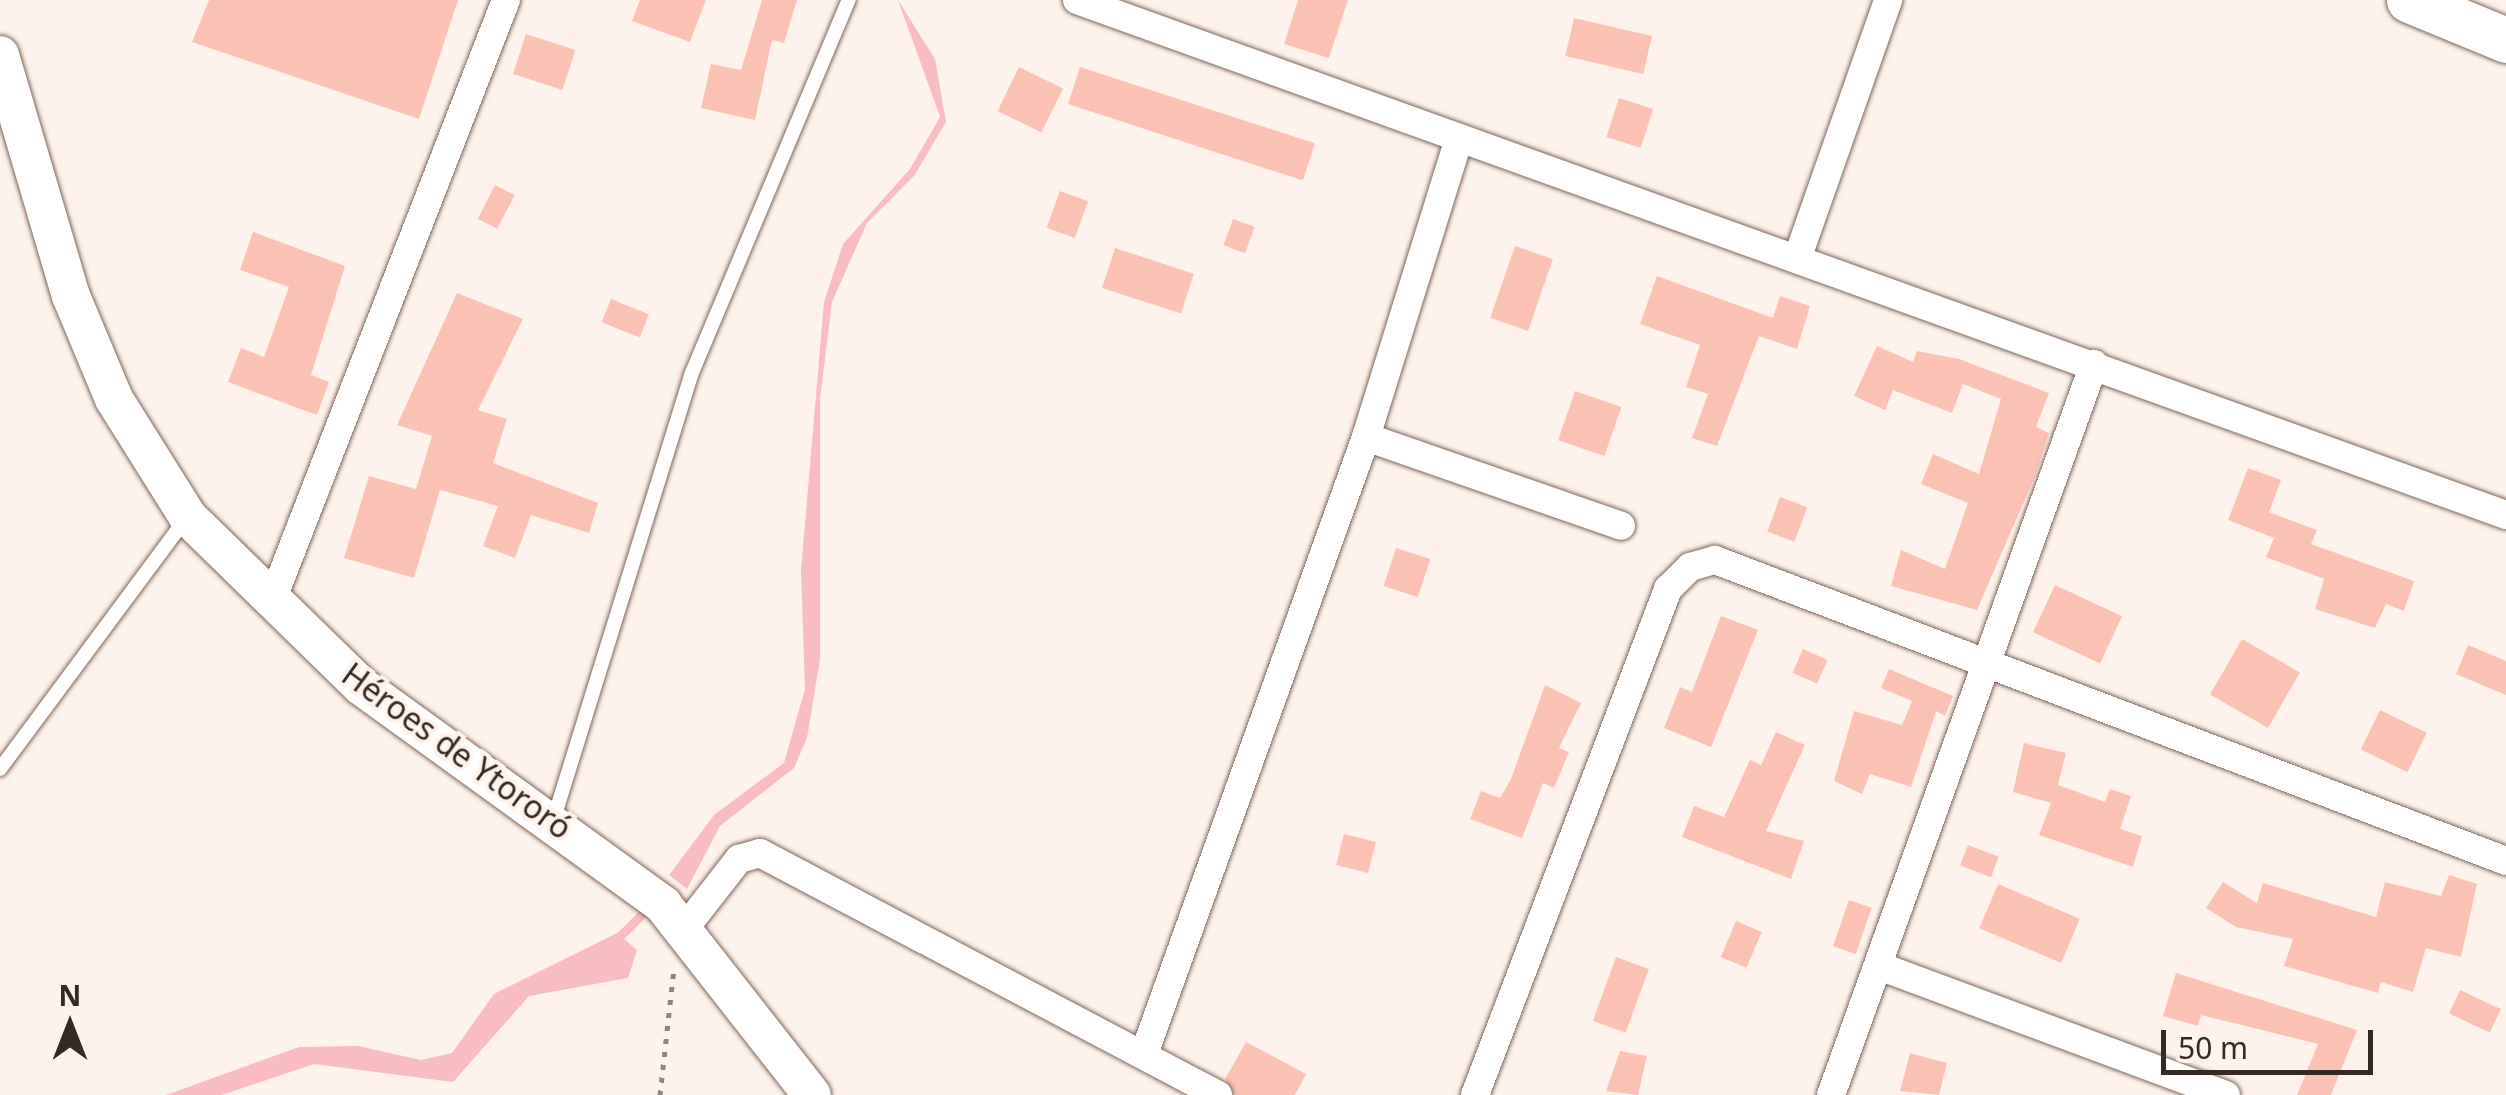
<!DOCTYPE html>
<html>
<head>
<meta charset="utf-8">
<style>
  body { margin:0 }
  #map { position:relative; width:2506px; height:1095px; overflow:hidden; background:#fef3ec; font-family:"Noto Sans",sans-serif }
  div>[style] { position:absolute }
  .water>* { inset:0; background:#f8bcc1 }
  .stream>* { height:9px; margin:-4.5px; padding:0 4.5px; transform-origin:4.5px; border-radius:4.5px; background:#f8bcc1 }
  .building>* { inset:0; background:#fbc2b4; transform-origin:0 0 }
  .path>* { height:5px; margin-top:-2.5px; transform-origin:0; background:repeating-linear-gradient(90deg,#90857e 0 5px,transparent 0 13px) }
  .roads { filter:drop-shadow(0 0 2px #7e6556) drop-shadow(0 0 2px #7e6556) }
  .service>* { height:14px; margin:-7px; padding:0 7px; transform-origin:7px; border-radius:7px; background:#fff }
  .minor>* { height:28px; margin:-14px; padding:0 14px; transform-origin:14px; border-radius:14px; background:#fff }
  .secondary>* { height:38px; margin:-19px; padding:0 19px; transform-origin:19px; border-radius:19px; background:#fff }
  .trunk>* { height:45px; margin:-22.5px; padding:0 22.5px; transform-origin:22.5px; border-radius:22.5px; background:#fff }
  span { translate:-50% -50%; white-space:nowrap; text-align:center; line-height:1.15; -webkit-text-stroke:8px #fef3ec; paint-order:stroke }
  .street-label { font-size:32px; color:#342a23 }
  .north { position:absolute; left:20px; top:975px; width:100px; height:100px; -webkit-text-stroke:8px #fef3ec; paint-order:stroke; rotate:0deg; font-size:28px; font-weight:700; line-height:40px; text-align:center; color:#342a23 }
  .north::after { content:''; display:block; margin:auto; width:35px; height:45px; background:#342a23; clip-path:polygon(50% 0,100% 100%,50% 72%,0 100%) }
  .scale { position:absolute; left:2161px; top:1030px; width:212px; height:45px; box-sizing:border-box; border:5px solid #342a23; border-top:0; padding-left:12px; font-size:30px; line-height:35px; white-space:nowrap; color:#342a23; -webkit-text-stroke:8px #fef3ec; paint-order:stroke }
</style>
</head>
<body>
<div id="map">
  <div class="water">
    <div style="clip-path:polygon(898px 0,935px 59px,946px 122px,914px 176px,867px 223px,832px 302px,820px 399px,820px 659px,807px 738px,794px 768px,720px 826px,687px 889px,669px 875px,714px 815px,784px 763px,805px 689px,801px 570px,824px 302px,843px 244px,910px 169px,940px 117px)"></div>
    <div style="clip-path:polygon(617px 933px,637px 950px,628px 978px,529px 996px,453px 1082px,314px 1064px,222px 1095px,166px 1095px,299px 1047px,358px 1046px,421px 1060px,452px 1053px,494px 994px)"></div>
  </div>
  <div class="stream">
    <div style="left:615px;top:941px;width:49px;rotate:-45deg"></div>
  </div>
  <div class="building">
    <div style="clip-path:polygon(209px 0,458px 0,419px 119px,192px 42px)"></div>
    <div style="clip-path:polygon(640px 0,706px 0,690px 42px,632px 21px)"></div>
    <div style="clip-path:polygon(762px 0,797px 0,784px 43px,772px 40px,755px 120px,701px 108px,711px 64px,741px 70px)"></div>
    <div style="clip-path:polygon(1298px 0,1348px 0,1329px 58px,1284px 44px)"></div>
    <div style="left:1574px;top:18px;width:80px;height:39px;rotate:13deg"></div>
    <div style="left:526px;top:34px;width:52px;height:42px;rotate:18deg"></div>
    <div style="left:1019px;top:67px;width:49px;height:49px;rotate:26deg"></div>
    <div style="left:1080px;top:67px;width:247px;height:39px;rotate:18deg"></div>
    <div style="left:1619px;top:98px;width:36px;height:41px;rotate:18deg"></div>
    <div style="left:495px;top:185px;width:22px;height:38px;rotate:27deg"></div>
    <div style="left:1060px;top:191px;width:30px;height:39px;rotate:20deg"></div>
    <div style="left:1233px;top:219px;width:23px;height:28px;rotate:20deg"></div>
    <div style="clip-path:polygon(253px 232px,345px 266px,311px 375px,329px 382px,317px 415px,228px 382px,241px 348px,264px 357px,289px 287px,240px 270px)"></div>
    <div style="left:1515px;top:246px;width:40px;height:76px;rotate:19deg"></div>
    <div style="left:1115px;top:248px;width:83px;height:42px;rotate:18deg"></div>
    <div style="clip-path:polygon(1657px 276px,1773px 318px,1780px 296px,1810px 306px,1797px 349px,1759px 336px,1717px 446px,1692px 438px,1708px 394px,1686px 387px,1700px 345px,1640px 324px)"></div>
    <div style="clip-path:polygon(457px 293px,523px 319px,478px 410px,507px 419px,493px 463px,598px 503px,589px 533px,531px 515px,515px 558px,483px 546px,498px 506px,440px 490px,414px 578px,344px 558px,369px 476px,416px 489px,432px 436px,397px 425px)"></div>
    <div style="left:611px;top:299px;width:41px;height:25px;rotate:22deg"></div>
    <div style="clip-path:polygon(1877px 346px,1913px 362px,1917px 351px,1959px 359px,2049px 393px,2036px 427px,2049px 433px,2035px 476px,1977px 610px,1891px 586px,1901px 550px,1945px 569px,1968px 503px,1921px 484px,1933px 454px,1979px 474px,2001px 399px,1963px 384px,1952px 413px,1893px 390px,1885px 410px,1854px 396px)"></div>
    <div style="left:1575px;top:391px;width:49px;height:52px;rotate:19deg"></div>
    <div style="clip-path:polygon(2248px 468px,2281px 480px,2269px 512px,2317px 530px,2311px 544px,2414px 581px,2404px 611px,2386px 604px,2375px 628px,2315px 609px,2324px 579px,2266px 557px,2274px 538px,2228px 520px)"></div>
    <div style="left:1780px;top:497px;width:29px;height:37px;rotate:20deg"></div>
    <div style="left:1396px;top:548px;width:36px;height:40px;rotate:18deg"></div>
    <div style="left:2055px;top:585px;width:74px;height:52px;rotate:25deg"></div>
    <div style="clip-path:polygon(1721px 616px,1758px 630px,1711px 747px,1664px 728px,1680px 687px,1692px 692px)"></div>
    <div style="left:2242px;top:639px;width:67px;height:64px;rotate:30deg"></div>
    <div style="clip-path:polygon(2468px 645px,2506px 661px,2506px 695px,2456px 674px)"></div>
    <div style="left:1803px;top:649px;width:27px;height:26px;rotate:24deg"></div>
    <div style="clip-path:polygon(1889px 669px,1953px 696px,1945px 716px,1936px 711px,1911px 787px,1870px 774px,1862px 794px,1834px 781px,1854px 711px,1902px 725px,1912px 701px,1881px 688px)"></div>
    <div style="clip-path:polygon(1545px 685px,1581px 703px,1559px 748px,1569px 752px,1554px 788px,1543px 783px,1522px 838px,1470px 819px,1481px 791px,1500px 798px,1511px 779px)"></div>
    <div style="left:2380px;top:710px;width:52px;height:44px;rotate:26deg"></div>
    <div style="clip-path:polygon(1776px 732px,1805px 745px,1766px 831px,1804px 841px,1791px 879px,1682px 837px,1694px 806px,1724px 817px,1750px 760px,1761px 765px)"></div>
    <div style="clip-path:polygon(2024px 743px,2066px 753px,2058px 785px,2105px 802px,2110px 789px,2131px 796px,2120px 829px,2142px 836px,2133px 867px,2039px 835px,2051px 803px,2013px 792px)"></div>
    <div style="left:1344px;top:834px;width:33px;height:32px;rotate:14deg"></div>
    <div style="left:1968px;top:845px;width:33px;height:22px;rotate:21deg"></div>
    <div style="clip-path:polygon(2449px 875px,2477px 884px,2461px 957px,2426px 948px,2413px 992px,2381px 982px,2378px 993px,2284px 966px,2293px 939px,2236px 927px,2206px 908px,2223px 882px,2257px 903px,2263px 883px,2376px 917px,2385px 882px,2441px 896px)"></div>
    <div style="left:1998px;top:884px;width:89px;height:48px;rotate:23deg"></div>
    <div style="left:1849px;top:900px;width:24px;height:49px;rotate:19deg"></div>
    <div style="left:1736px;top:921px;width:28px;height:39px;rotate:23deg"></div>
    <div style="left:1616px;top:957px;width:35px;height:68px;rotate:20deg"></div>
    <div style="clip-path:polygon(2176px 973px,2357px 1030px,2331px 1095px,2297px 1095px,2318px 1044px,2201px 1015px,2198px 1026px,2163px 1016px)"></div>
    <div style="left:2460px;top:990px;width:45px;height:26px;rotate:25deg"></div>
    <div style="clip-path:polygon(1246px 1042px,1306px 1074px,1295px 1095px,1235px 1095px,1225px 1079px)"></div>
    <div style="clip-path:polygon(1620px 1051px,1647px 1056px,1638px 1095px,1606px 1091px)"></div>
    <div style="clip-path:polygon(1910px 1053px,1947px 1063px,1939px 1095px,1900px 1091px)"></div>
  </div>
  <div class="path">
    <div style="left:660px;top:1095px;width:127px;rotate:-83.7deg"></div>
  </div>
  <div class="roads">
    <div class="service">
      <div style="left:0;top:769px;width:314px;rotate:-53.4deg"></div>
      <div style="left:554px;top:818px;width:464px;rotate:-72.8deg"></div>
      <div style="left:691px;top:375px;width:407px;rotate:-67.2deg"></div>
    </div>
    <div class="minor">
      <div style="left:1077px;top:0;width:1519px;rotate:19.82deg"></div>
      <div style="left:1797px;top:259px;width:275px;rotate:-70.6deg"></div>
      <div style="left:1366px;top:437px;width:270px;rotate:19.2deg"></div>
      <div style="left:271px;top:603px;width:647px;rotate:-68.71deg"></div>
      <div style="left:685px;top:928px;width:88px;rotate:-52deg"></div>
      <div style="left:739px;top:859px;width:22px;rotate:-16deg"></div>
      <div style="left:760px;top:853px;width:518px;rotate:27.85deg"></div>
      <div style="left:1879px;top:966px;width:370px;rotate:20.4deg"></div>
      <div style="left:1144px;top:1054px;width:656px;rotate:-70.21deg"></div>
      <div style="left:1366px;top:437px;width:310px;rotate:-72.7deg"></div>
      <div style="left:1475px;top:1095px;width:542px;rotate:-69.12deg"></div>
      <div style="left:1668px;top:589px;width:31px;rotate:-45deg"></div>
      <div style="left:1690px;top:567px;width:26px;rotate:-16deg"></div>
      <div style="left:1715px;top:560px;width:846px;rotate:20.83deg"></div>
      <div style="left:1831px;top:1095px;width:777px;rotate:-70.21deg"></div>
    </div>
    <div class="secondary">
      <div style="left:0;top:55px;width:251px;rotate:73.6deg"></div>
      <div style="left:71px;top:296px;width:112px;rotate:67.3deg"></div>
      <div style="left:114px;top:399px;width:139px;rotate:57.9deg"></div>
      <div style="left:188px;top:517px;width:242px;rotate:44.3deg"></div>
      <div style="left:361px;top:686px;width:373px;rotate:35.9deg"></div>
      <div style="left:663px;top:905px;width:241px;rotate:51.9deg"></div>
    </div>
    <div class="trunk">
      <div style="left:2409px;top:0;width:105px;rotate:22.4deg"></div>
    </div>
  </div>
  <div class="street-label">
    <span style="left:457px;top:751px;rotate:36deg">Héroes de Ytororó</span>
  </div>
  <div class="north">N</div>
  <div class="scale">50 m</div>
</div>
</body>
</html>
